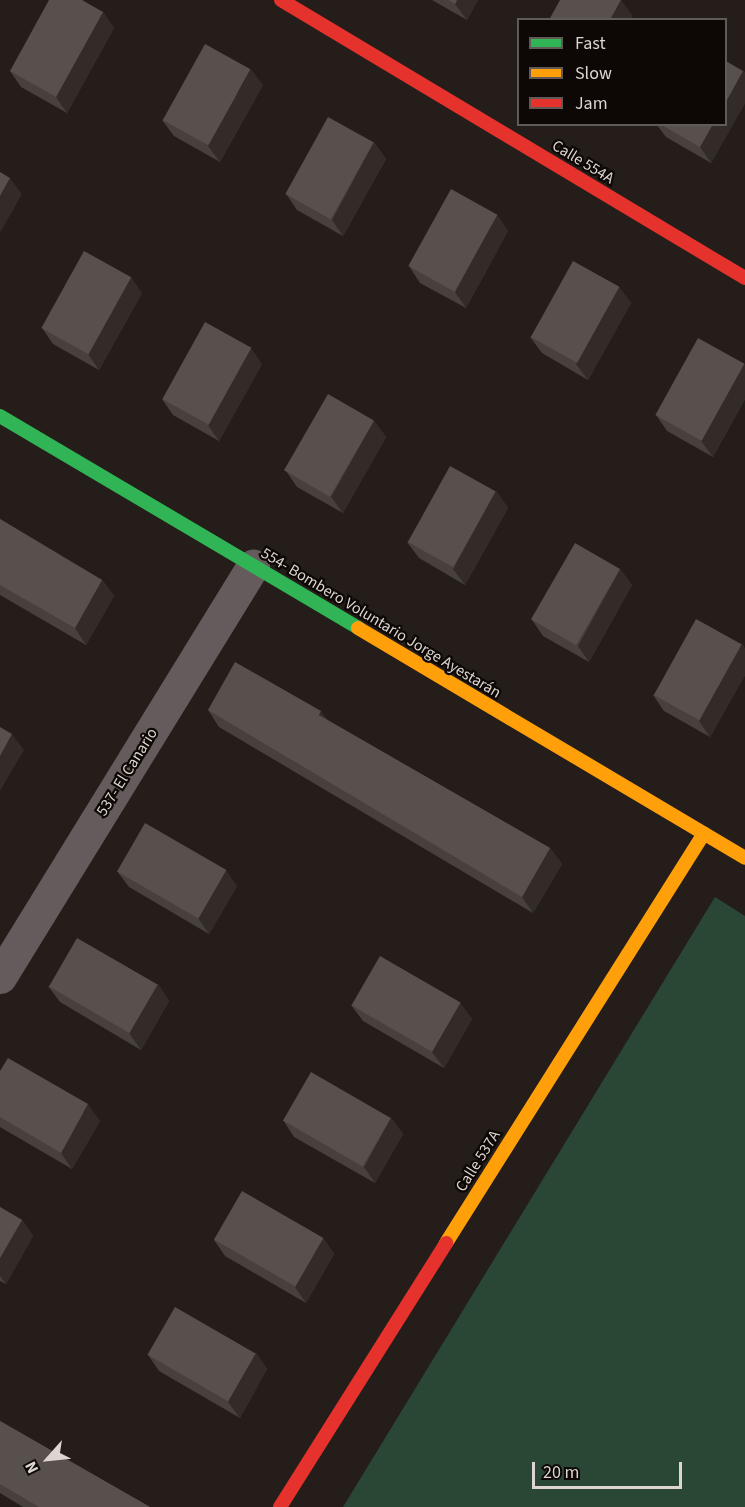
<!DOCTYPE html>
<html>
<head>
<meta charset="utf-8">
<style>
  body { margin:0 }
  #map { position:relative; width:745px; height:1507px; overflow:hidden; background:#241d19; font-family:"Source Sans 3",sans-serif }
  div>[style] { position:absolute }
  .green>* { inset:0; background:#2a4736 }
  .street>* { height:33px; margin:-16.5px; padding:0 16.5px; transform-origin:16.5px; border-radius:16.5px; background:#655b5c }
  .fast>* { height:14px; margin:-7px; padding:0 7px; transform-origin:7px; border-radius:7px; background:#30b455 }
  .slow>* { height:14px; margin:-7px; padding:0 7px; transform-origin:7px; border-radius:7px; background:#ff9f0a }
  .jam>* { height:14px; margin:-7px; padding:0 7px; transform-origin:7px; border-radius:7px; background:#e5322d }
  .wall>* { inset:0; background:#47403d }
  .shaded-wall>* { inset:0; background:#322b28 }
  .building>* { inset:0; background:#58504d; transform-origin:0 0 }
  span { translate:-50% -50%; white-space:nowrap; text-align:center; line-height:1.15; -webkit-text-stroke:4.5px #0d0805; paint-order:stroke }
  .street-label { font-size:16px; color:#ded5d0 }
  .legend { position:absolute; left:517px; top:18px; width:210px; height:108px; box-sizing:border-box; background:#0d0805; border:2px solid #615a56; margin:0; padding:8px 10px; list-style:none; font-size:18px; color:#ded5d0 }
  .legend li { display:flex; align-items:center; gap:12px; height:30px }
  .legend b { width:30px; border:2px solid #615a56 }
  .north { position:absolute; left:18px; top:1429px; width:60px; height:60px; -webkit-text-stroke:4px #0d0805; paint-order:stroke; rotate:243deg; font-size:16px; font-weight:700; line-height:24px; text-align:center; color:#ded5d0 }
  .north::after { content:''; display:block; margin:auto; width:21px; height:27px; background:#ded5d0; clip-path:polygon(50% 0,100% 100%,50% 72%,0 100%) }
  .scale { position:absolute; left:532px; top:1462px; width:150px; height:27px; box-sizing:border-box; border:3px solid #ded5d0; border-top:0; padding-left:8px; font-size:18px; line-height:21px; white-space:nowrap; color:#ded5d0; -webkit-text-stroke:4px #0d0805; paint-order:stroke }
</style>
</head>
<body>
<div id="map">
  <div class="green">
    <div style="clip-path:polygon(715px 897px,745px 916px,745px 1507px,343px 1507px)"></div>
  </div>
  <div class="street">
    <div style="left:0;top:977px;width:483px;rotate:-58.4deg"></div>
  </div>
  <div class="fast">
    <div style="left:0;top:416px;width:416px;rotate:30.6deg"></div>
  </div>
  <div class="slow">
    <div style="left:358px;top:628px;width:450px;rotate:30.7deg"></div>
    <div style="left:446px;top:1243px;width:484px;rotate:-57.8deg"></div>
  </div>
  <div class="jam">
    <div style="left:281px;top:0;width:541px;rotate:30.93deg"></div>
    <div style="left:280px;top:1507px;width:312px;rotate:-57.8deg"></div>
  </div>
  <div class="wall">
    <div style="clip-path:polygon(432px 0,478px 0,467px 20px)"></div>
    <div style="clip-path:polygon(103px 12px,114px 28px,67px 113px,21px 87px,10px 71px)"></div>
    <div style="clip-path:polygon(743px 71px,745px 73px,745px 103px,711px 163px,666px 137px,656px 124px,726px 124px)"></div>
    <div style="clip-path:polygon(263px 85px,220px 162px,174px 136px,162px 120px)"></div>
    <div style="clip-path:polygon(374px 142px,386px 159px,343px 236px,297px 210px,286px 194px)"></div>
    <div style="clip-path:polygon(497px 215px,508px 231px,466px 308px,420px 283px,409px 266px)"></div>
    <div style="clip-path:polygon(619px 287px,631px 303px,588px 380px,542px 353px,530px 337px)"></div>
    <div style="clip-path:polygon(142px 293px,99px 370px,53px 344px,42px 328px)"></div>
    <div style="clip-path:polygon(262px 364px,219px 441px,173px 415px,162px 399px)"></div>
    <div style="clip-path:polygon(744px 364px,745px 365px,745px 399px,713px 457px,667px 431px,656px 415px)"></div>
    <div style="clip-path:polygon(374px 421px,386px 437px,343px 513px,297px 487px,286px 471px)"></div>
    <div style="clip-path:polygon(496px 491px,508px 508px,465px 585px,419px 558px,407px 542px)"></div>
    <div style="clip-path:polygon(0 519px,102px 580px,114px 596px,86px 645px,0 595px)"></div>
    <div style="clip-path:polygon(620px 569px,632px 585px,589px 662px,543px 636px,532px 620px)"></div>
    <div style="clip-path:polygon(742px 644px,745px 649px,745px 675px,710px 737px,664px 711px,653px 695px)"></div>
    <div style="clip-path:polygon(208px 710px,327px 720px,550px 848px,562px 864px,533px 913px,219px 727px)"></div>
    <div style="clip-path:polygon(117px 871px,237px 886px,209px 934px,129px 887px)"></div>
    <div style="clip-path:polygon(158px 984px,169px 1001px,141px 1050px,60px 1002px,48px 986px)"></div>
    <div style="clip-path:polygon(460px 1003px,472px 1019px,444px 1068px,363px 1021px,351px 1005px)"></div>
    <div style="clip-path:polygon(0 1071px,100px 1121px,72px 1169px,0 1127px)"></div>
    <div style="clip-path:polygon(391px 1118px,403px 1134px,375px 1183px,294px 1137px,283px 1120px)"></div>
    <div style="clip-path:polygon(0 1207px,22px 1220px,33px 1236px,6px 1284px,0 1281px)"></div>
    <div style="clip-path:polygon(323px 1238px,334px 1254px,306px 1303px,225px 1256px,214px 1240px)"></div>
    <div style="clip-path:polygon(256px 1353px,267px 1369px,240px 1418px,159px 1371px,148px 1355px)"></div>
    <div style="clip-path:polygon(0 1421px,150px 1507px,23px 1507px,0 1493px)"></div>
  </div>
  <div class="shaded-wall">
    <div style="clip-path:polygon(457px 0,478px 0,467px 20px,455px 4px)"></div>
    <div style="clip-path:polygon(621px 0,633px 16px,631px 20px,610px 20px)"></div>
    <div style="clip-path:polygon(103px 12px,114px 28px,67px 113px,56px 97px)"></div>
    <div style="clip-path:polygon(251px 69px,263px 85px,220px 162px,208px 146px)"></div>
    <div style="clip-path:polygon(743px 71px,745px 73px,745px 103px,711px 163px,700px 147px,713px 124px,726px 124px,726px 102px)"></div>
    <div style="clip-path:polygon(374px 142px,386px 159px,343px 236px,332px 220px)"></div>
    <div style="clip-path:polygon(10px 178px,22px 194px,0 233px,0 196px)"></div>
    <div style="clip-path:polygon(497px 215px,508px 231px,466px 308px,455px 292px)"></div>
    <div style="clip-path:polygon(131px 277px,142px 293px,99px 370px,88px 354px)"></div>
    <div style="clip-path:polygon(619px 287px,631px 303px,588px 380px,576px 364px)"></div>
    <div style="clip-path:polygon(251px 348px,262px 364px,219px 441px,208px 425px)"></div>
    <div style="clip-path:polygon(744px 364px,745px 365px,745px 399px,713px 457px,701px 441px)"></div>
    <div style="clip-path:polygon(374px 421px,386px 437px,343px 513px,331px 497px)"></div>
    <div style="clip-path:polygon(496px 491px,508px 508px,465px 585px,453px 569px)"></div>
    <div style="clip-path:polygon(620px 569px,632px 585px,589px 662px,578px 646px)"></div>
    <div style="clip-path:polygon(102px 580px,114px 596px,86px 645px,75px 628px)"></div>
    <div style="clip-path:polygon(742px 644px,745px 649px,745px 675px,710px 737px,699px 721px)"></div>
    <div style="clip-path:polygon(321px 711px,333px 727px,319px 715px)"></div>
    <div style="clip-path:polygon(12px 734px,24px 750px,0 791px,0 756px)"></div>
    <div style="clip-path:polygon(550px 848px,562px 864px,533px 913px,522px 897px)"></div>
    <div style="clip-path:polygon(226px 870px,237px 886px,209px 934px,198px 918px)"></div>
    <div style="clip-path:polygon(158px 984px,169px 1001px,141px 1050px,129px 1033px)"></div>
    <div style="clip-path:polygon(460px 1003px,472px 1019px,444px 1068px,432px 1052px)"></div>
    <div style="clip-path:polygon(88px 1104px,100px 1121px,72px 1169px,61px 1153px)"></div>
    <div style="clip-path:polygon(391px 1118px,403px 1134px,375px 1183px,364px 1167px)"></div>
    <div style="clip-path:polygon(22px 1220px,33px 1236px,6px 1284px,0 1276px,0 1258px)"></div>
    <div style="clip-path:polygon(323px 1238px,334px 1254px,306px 1303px,295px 1287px)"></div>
    <div style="clip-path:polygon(256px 1353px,267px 1369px,240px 1418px,228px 1402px)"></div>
  </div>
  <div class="building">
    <div style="clip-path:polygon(49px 0,82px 0,103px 12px,56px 97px,10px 71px)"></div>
    <div style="clip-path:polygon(449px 0,457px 0,455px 4px)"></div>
    <div style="clip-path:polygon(560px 0,621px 0,610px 20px,549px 20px)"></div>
    <div style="left:205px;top:44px;width:52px;height:87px;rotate:29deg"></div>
    <div style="clip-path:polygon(726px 61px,743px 71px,726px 102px)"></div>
    <div style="left:328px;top:117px;width:52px;height:88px;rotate:29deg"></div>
    <div style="clip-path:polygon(660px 124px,713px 124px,700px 147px)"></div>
    <div style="clip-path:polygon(0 172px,10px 178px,0 196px)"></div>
    <div style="left:451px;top:189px;width:53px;height:88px;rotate:29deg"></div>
    <div style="left:84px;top:251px;width:54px;height:88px;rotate:29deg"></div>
    <div style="left:573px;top:261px;width:53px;height:87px;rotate:29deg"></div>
    <div style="left:205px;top:322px;width:53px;height:88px;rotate:29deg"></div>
    <div style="left:698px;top:338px;width:53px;height:88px;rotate:29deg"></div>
    <div style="left:328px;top:394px;width:53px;height:88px;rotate:30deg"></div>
    <div style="left:450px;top:466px;width:52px;height:87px;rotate:29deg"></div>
    <div style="clip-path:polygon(0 519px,102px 580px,75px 628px,0 585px)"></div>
    <div style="left:575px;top:543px;width:52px;height:88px;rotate:30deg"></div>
    <div style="left:696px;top:619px;width:52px;height:87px;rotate:29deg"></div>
    <div style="clip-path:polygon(235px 662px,321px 711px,319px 715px,550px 848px,522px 897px,208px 710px)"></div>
    <div style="clip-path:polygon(0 727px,12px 734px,0 756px)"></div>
    <div style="left:145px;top:823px;width:94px;height:56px;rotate:30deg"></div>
    <div style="left:77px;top:938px;width:93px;height:56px;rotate:30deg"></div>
    <div style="left:380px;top:956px;width:93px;height:57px;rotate:30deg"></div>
    <div style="clip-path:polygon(8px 1058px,88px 1104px,61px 1153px,0 1117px,0 1071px)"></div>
    <div style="left:311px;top:1072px;width:92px;height:56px;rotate:30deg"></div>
    <div style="left:242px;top:1191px;width:94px;height:56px;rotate:30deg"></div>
    <div style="clip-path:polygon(0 1207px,22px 1220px,0 1258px)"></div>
    <div style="left:175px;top:1307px;width:93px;height:55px;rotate:30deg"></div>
    <div style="clip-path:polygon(0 1421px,150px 1507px,39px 1507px,0 1484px)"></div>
  </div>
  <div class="street-label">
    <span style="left:583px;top:162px;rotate:31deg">Calle 554A</span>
    <span style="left:381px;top:623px;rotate:31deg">554- Bombero Voluntario Jorge Ayestarán</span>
    <span style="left:127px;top:772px;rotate:-58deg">537- El Canario</span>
    <span style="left:478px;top:1161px;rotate:-58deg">Calle 537A</span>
  </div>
  <ul class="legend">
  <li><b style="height:8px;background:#30b455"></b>Fast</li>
  <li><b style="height:8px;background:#ff9f0a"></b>Slow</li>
  <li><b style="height:8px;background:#e5322d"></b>Jam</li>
  </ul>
  <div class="north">N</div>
  <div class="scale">20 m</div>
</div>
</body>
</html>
